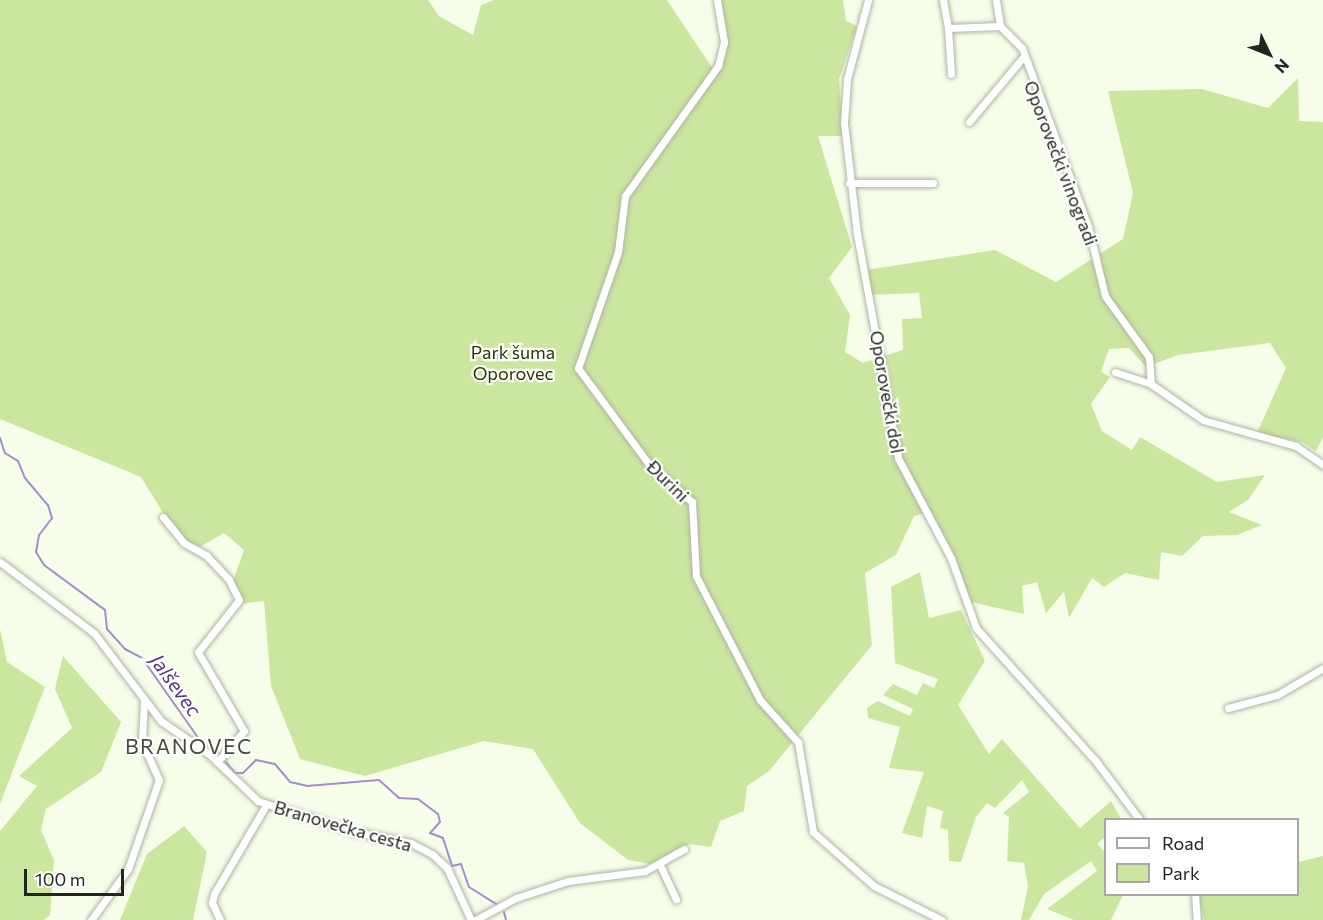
<!DOCTYPE html>
<html>
<head>
<meta charset="utf-8">
<style>
  body { margin:0 }
  #map { position:relative; width:1323px; height:920px; overflow:hidden; background:#f6feea; font-family:Commissioner,sans-serif }
  div>[style] { position:absolute }
  .green>* { inset:0; background:#cbe69f }
  .stream>* { height:2px; margin:-1px; padding:0 1px; transform-origin:1px; border-radius:1px; background:#a58bd0 }
  .roads { filter:drop-shadow(0 0 2px #aeb5a3) drop-shadow(0 0 2px #aeb5a3) }
  .street>* { height:7px; margin:-3.5px; padding:0 3.5px; transform-origin:3.5px; border-radius:3.5px; background:#fff }
  span { translate:-50% -50%; white-space:nowrap; text-align:center; line-height:1.15; -webkit-text-stroke:4.5px #fff; paint-order:stroke }
  .street-label { font-size:18px; color:#23251e }
  .park-label { font-size:18px; color:#273600 }
  .water-label { font-size:20px; color:#583486; font-style:italic }
  .quarter-label { font-size:21px; color:#474d3d; letter-spacing:1.5px }
  .legend { position:absolute; left:1104px; top:818px; width:195px; height:78px; box-sizing:border-box; background:#fff; border:2px solid #a7a8a5; margin:0; padding:8px 10px; list-style:none; font-size:18px; color:#23251e }
  .legend li { display:flex; align-items:center; gap:12px; height:30px }
  .legend b { width:30px; border:2px solid #a7a8a5 }
  .north { position:absolute; left:1239px; top:24px; width:60px; height:60px; -webkit-text-stroke:4px #fff; paint-order:stroke; rotate:133deg; font-size:16px; font-weight:700; line-height:24px; text-align:center; color:#23251e }
  .north::after { content:''; display:block; margin:auto; width:21px; height:27px; background:#23251e; clip-path:polygon(50% 0,100% 100%,50% 72%,0 100%) }
  .scale { position:absolute; left:24px; top:869px; width:100px; height:27px; box-sizing:border-box; border:3px solid #23251e; border-top:0; padding-left:8px; font-size:18px; line-height:21px; white-space:nowrap; color:#23251e; -webkit-text-stroke:4px #fff; paint-order:stroke }
</style>
</head>
<body>
<div id="map">
  <div class="green">
    <div style="clip-path:polygon(0 0,428px 0,439px 16px,473px 35px,481px 5px,494px 0,667px 0,713px 69px,721px 45px,719px 0,843px 0,846px 21px,857px 26px,839px 79px,843px 136px,818px 136px,852px 247px,829px 278px,850px 315px,845px 352px,863px 363px,903px 350px,902px 319px,922px 318px,919px 293px,870px 295px,866px 270px,995px 250px,1056px 282px,1123px 239px,1133px 193px,1108px 91px,1202px 89px,1268px 108px,1298px 78px,1299px 121px,1323px 122px,1323px 437px,1316px 451px,1302px 442px,1257px 433px,1286px 368px,1270px 343px,1178px 355px,1146px 367px,1129px 348px,1109px 349px,1101px 372px,1110px 377px,1091px 404px,1102px 431px,1132px 450px,1140px 437px,1217px 482px,1265px 475px,1248px 500px,1229px 512px,1262px 525px,1237px 535px,1203px 536px,1182px 556px,1161px 552px,1159px 580px,1125px 573px,1104px 587px,1092px 578px,1069px 618px,1064px 592px,1046px 613px,1037px 582px,1022px 586px,1024px 614px,971px 602px,929px 512px,914px 516px,896px 555px,865px 573px,872px 645px,769px 771px,747px 786px,744px 811px,720px 821px,711px 847px,689px 844px,651px 864px,628px 860px,580px 823px,533px 749px,484px 741px,365px 776px,300px 759px,271px 686px,264px 601px,239px 604px,231px 587px,244px 550px,224px 533px,200px 547px,178px 537px,141px 477px,0 419px)"></div>
    <div style="clip-path:polygon(920px 572px,929px 618px,961px 610px,985px 661px,958px 705px,989px 754px,1002px 739px,1080px 828px,1111px 801px,1121px 819px,1106px 820px,1105px 837px,1097px 844px,1105px 852px,1106px 894px,1123px 895px,1111px 920px,1074px 920px,1047px 909px,1097px 871px,1091px 861px,1044px 894px,1029px 920px,1021px 920px,1028px 886px,1024px 863px,1007px 861px,1009px 817px,1003px 813px,1029px 792px,1022px 780px,995px 808px,987px 803px,976px 817px,961px 862px,949px 861px,948px 830px,940px 828px,943px 811px,927px 806px,922px 838px,902px 833px,924px 772px,889px 768px,900px 727px,868px 718px,867px 708px,878px 701px,910px 716px,913px 709px,883px 695px,893px 684px,917px 695px,923px 683px,934px 688px,938px 679px,895px 663px,891px 587px)"></div>
    <div style="clip-path:polygon(0 629px,7px 662px,45px 687px,0 804px)"></div>
    <div style="clip-path:polygon(63px 656px,121px 722px,101px 772px,46px 809px,41px 830px,54px 860px,50px 915px,44px 920px,0 920px,0 831px,37px 786px,19px 776px,72px 728px,55px 689px)"></div>
    <div style="clip-path:polygon(184px 826px,207px 852px,193px 920px,120px 920px,147px 854px)"></div>
    <div style="clip-path:polygon(1323px 856px,1323px 920px,1204px 920px,1198px 895px,1298px 894px,1298px 862px)"></div>
  </div>
  <div class="stream">
    <div style="left:0;top:438px;width:16px;rotate:72deg"></div>
    <div style="left:5px;top:453px;width:15px;rotate:32deg"></div>
    <div style="left:18px;top:461px;width:18px;rotate:68deg"></div>
    <div style="left:25px;top:478px;width:35px;rotate:50deg"></div>
    <div style="left:48px;top:505px;width:14px;rotate:73deg"></div>
    <div style="left:52px;top:518px;width:21px;rotate:127deg"></div>
    <div style="left:39px;top:535px;width:17px;rotate:100deg"></div>
    <div style="left:36px;top:552px;width:15px;rotate:58deg"></div>
    <div style="left:44px;top:565px;width:76px;rotate:36.4deg"></div>
    <div style="left:105px;top:610px;width:19px;rotate:84deg"></div>
    <div style="left:107px;top:629px;width:27px;rotate:48deg"></div>
    <div style="left:125px;top:649px;width:19px;rotate:28deg"></div>
    <div style="left:142px;top:658px;width:99px;rotate:54.9deg"></div>
    <div style="left:199px;top:739px;width:26px;rotate:36deg"></div>
    <div style="left:226px;top:762px;width:14px;rotate:51deg"></div>
    <div style="left:235px;top:773px;width:8px"></div>
    <div style="left:243px;top:773px;width:18px;rotate:-45deg"></div>
    <div style="left:256px;top:760px;width:19px;rotate:12deg"></div>
    <div style="left:275px;top:764px;width:23px;rotate:50deg"></div>
    <div style="left:290px;top:782px;width:17px;rotate:13deg"></div>
    <div style="left:307px;top:786px;width:72px;rotate:-4.8deg"></div>
    <div style="left:379px;top:780px;width:27px;rotate:42deg"></div>
    <div style="left:399px;top:798px;width:19px;rotate:3deg"></div>
    <div style="left:418px;top:799px;width:25px;rotate:37deg"></div>
    <div style="left:438px;top:814px;width:8px;rotate:76deg"></div>
    <div style="left:440px;top:822px;width:15px;rotate:132deg"></div>
    <div style="left:430px;top:833px;width:14px;rotate:21deg"></div>
    <div style="left:443px;top:838px;width:29px;rotate:72deg"></div>
    <div style="left:452px;top:866px;width:9px;rotate:-13deg"></div>
    <div style="left:461px;top:864px;width:24px;rotate:71deg"></div>
    <div style="left:469px;top:887px;width:36px;rotate:32deg"></div>
    <div style="left:504px;top:912px;width:8px;rotate:76deg"></div>
  </div>
  <div class="roads">
    <div class="street">
      <div style="left:717px;top:0;width:43px;rotate:80.5deg"></div>
      <div style="left:724px;top:42px;width:25px;rotate:104deg"></div>
      <div style="left:718px;top:66px;width:160px;rotate:125.6deg"></div>
      <div style="left:625px;top:196px;width:56px;rotate:97.1deg"></div>
      <div style="left:618px;top:252px;width:123px;rotate:109deg"></div>
      <div style="left:578px;top:368px;width:118px;rotate:53.6deg"></div>
      <div style="left:648px;top:463px;width:59px;rotate:41.6deg"></div>
      <div style="left:692px;top:502px;width:74px;rotate:86.9deg"></div>
      <div style="left:696px;top:576px;width:140px;rotate:62.7deg"></div>
      <div style="left:760px;top:700px;width:57px;rotate:47.9deg"></div>
      <div style="left:798px;top:742px;width:91px;rotate:80.5deg"></div>
      <div style="left:813px;top:832px;width:81px;rotate:41.5deg"></div>
      <div style="left:874px;top:886px;width:76px;rotate:26.6deg"></div>
      <div style="left:868px;top:0;width:82px;rotate:104.9deg"></div>
      <div style="left:847px;top:79px;width:44px;rotate:93.9deg"></div>
      <div style="left:844px;top:123px;width:112px;rotate:83.3deg"></div>
      <div style="left:857px;top:234px;width:228px;rotate:79.6deg"></div>
      <div style="left:898px;top:458px;width:113px;rotate:62.1deg"></div>
      <div style="left:951px;top:558px;width:74px;rotate:70.3deg"></div>
      <div style="left:976px;top:628px;width:178px;rotate:48deg"></div>
      <div style="left:1095px;top:760px;width:75px;rotate:53.1deg"></div>
      <div style="left:943px;top:0;width:28px;rotate:80deg"></div>
      <div style="left:948px;top:28px;width:52px;rotate:-2.2deg"></div>
      <div style="left:996px;top:0;width:26px;rotate:81deg"></div>
      <div style="left:1000px;top:26px;width:31px;rotate:45deg"></div>
      <div style="left:1022px;top:48px;width:190px;rotate:69.7deg"></div>
      <div style="left:1088px;top:226px;width:72px;rotate:76.3deg"></div>
      <div style="left:1105px;top:296px;width:75px;rotate:54.2deg"></div>
      <div style="left:1149px;top:357px;width:27px;rotate:86deg"></div>
      <div style="left:1151px;top:384px;width:63px;rotate:34.7deg"></div>
      <div style="left:1203px;top:420px;width:97px;rotate:15.6deg"></div>
      <div style="left:1296px;top:446px;width:33px;rotate:35deg"></div>
      <div style="left:948px;top:28px;width:46px;rotate:86.3deg"></div>
      <div style="left:969px;top:122px;width:86px;rotate:-50.2deg"></div>
      <div style="left:849px;top:183px;width:84px"></div>
      <div style="left:1115px;top:372px;width:38px;rotate:18deg"></div>
      <div style="left:163px;top:517px;width:33px;rotate:51deg"></div>
      <div style="left:184px;top:543px;width:25px;rotate:29deg"></div>
      <div style="left:206px;top:555px;width:34px;rotate:47deg"></div>
      <div style="left:229px;top:580px;width:22px;rotate:63deg"></div>
      <div style="left:239px;top:600px;width:66px;rotate:128.3deg"></div>
      <div style="left:198px;top:652px;width:91px;rotate:59.8deg"></div>
      <div style="left:244px;top:731px;width:41px;rotate:131.1deg"></div>
      <div style="left:0;top:562px;width:118px;rotate:37.1deg"></div>
      <div style="left:94px;top:633px;width:111px;rotate:52.7deg"></div>
      <div style="left:161px;top:721px;width:58px;rotate:34.5deg"></div>
      <div style="left:209px;top:754px;width:68px;rotate:43.8deg"></div>
      <div style="left:258px;top:801px;width:103px;rotate:17.6deg"></div>
      <div style="left:356px;top:832px;width:56px;rotate:11.3deg"></div>
      <div style="left:411px;top:843px;width:24px;rotate:28deg"></div>
      <div style="left:432px;top:854px;width:21px;rotate:43deg"></div>
      <div style="left:447px;top:868px;width:57px;rotate:65.2deg"></div>
      <div style="left:1228px;top:708px;width:51px;rotate:-14.9deg"></div>
      <div style="left:1277px;top:695px;width:53px;rotate:-30.4deg"></div>
      <div style="left:660px;top:865px;width:38px;rotate:65deg"></div>
      <div style="left:1195px;top:894px;width:26px;rotate:86deg"></div>
      <div style="left:91px;top:920px;width:63px;rotate:-54deg"></div>
      <div style="left:128px;top:869px;width:94px;rotate:-70.8deg"></div>
      <div style="left:159px;top:780px;width:42px;rotate:-114.1deg"></div>
      <div style="left:142px;top:742px;width:43px;rotate:-87.3deg"></div>
      <div style="left:220px;top:920px;width:19px;rotate:-115deg"></div>
      <div style="left:212px;top:903px;width:9px;rotate:-77deg"></div>
      <div style="left:214px;top:894px;width:103px;rotate:-59.7deg"></div>
      <div style="left:475px;top:920px;width:47px;rotate:-28.2deg"></div>
      <div style="left:516px;top:898px;width:55px;rotate:-18.1deg"></div>
      <div style="left:568px;top:881px;width:78px;rotate:-7.4deg"></div>
      <div style="left:645px;top:871px;width:45px;rotate:-29.4deg"></div>
    </div>
  </div>
  <div class="street-label">
    <span style="left:1061px;top:163px;rotate:69deg">Oporovečki vinogradi</span>
    <span style="left:887px;top:392px;rotate:80deg">Oporovečki dol</span>
    <span style="left:668px;top:481px;rotate:44deg">Đurini</span>
    <span style="left:343px;top:826px;rotate:16deg">Branovečka cesta</span>
  </div>
  <div class="park-label">
    <span style="left:513px;top:363px">Park šuma<br>Oporovec</span>
  </div>
  <div class="water-label">
    <span style="left:176px;top:685px;rotate:54deg">Jalševec</span>
  </div>
  <div class="quarter-label">
    <span style="left:189px;top:746px">BRANOVEC</span>
  </div>
  <ul class="legend">
  <li><b style="height:8px;background:#fff"></b>Road</li>
  <li><b style="height:16px;background:#cbe69f"></b>Park</li>
  </ul>
  <div class="north">N</div>
  <div class="scale">100 m</div>
</div>
</body>
</html>
